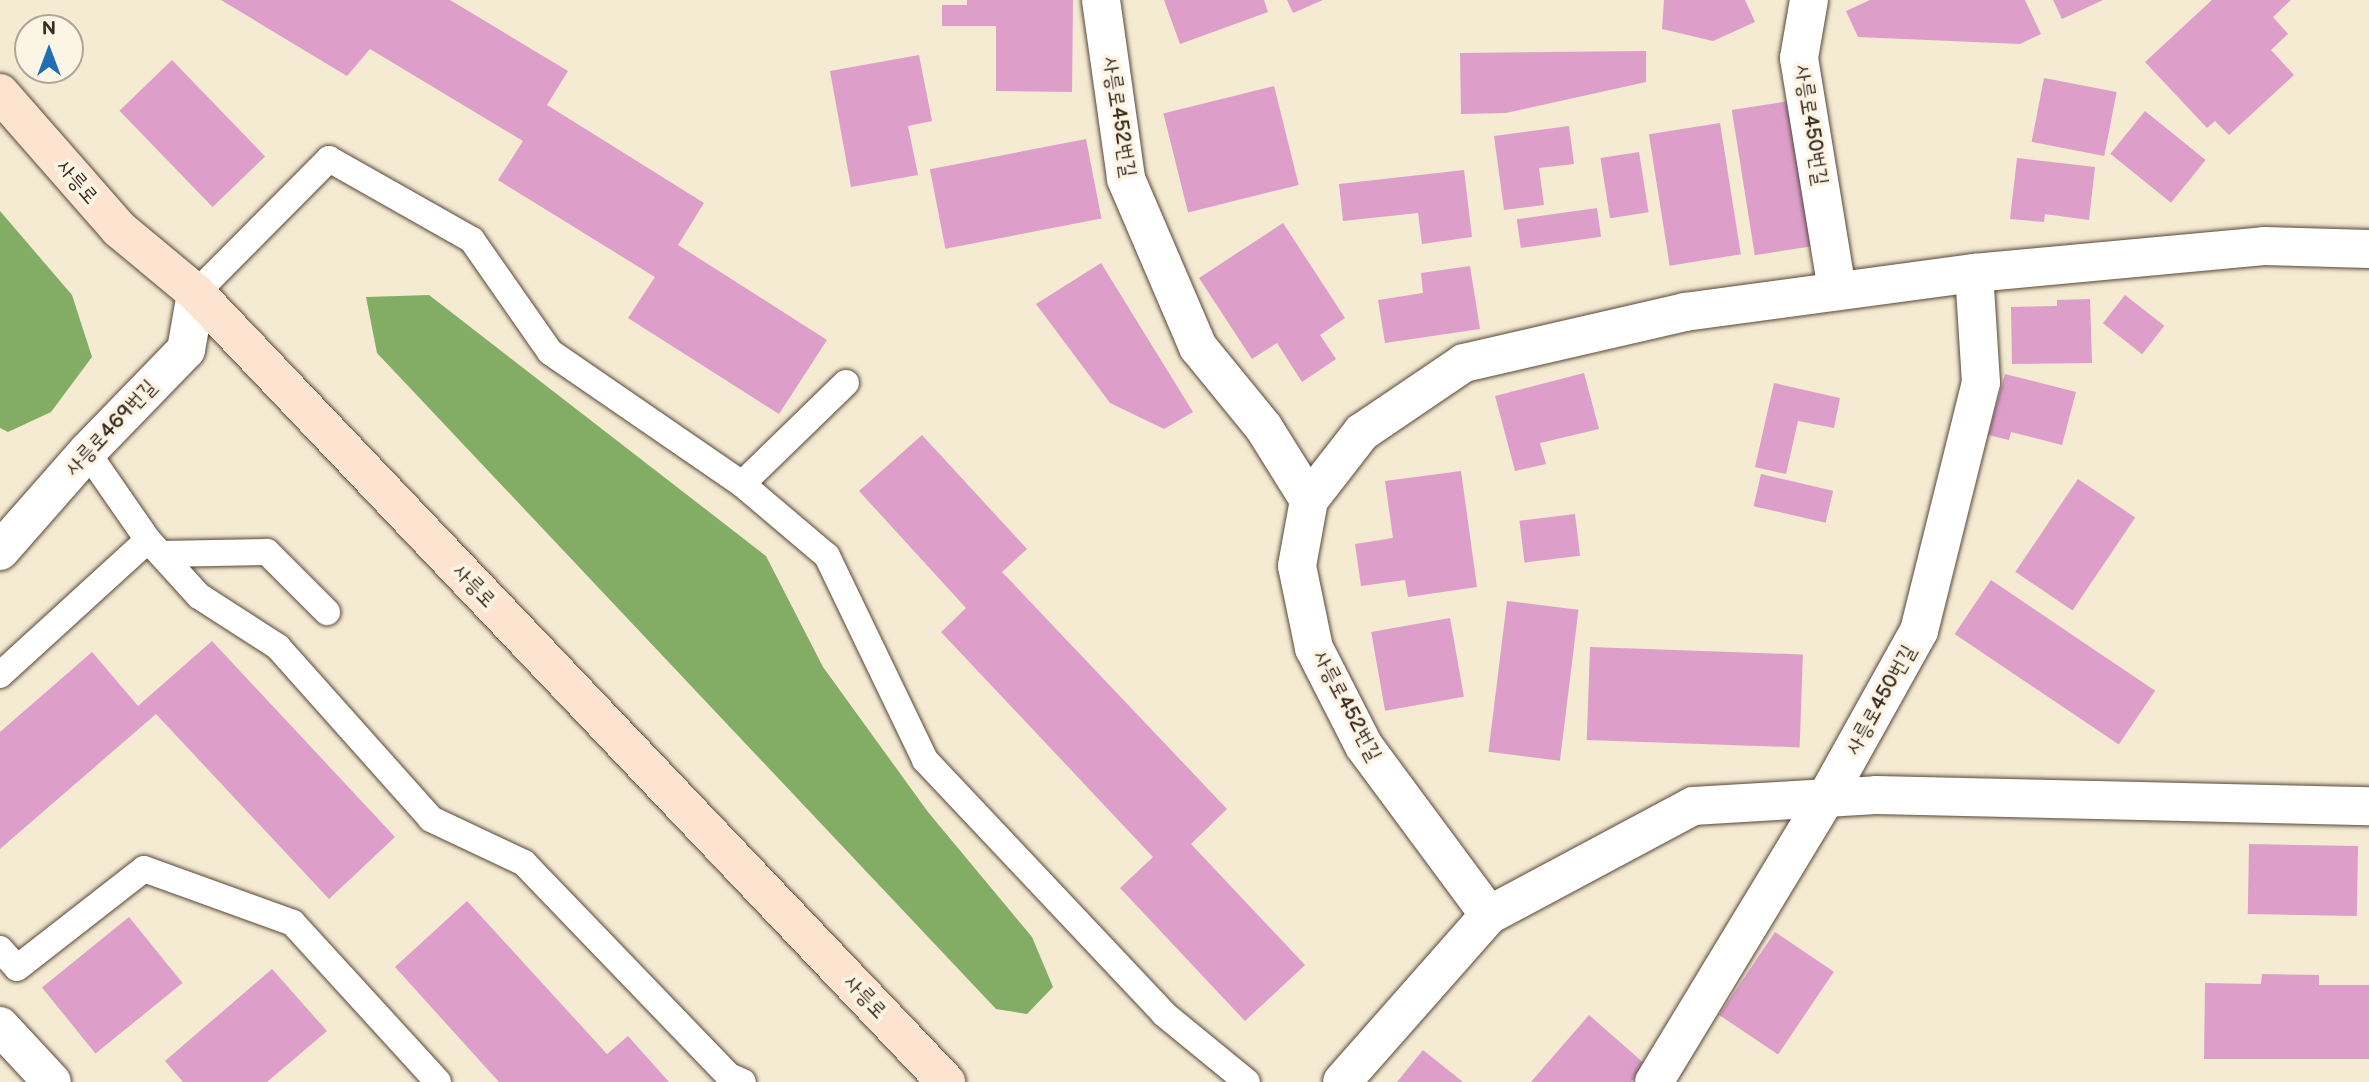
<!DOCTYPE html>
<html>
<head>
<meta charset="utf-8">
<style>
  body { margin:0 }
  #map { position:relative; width:2369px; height:1082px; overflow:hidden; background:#f5ead2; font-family:"Balsamiq Sans","Poor Story",sans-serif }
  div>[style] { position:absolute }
  .forest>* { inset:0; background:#83ad65 }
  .building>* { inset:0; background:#dd9fca; transform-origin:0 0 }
  .roads { filter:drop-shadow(0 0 2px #574739) drop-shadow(0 0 2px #574739) }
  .lane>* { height:26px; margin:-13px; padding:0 13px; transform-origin:13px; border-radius:13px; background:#fff }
  .street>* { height:38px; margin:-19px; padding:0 19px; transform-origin:19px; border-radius:19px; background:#fff }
  .secondary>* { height:38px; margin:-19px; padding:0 19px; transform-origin:19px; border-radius:19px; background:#fde4d0 }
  span { translate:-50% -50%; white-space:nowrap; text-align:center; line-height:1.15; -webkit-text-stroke:7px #fcf5e5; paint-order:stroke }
  .street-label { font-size:21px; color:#3b2a1e }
  .north { position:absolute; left:14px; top:14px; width:70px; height:70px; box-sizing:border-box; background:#fcf5e5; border:2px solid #afa495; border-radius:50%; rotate:0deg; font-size:19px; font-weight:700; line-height:28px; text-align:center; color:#3b2a1e }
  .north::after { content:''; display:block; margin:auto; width:24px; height:32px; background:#1f6fb2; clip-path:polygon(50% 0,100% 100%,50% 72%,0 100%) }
</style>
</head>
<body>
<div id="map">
  <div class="forest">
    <div style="clip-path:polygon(0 211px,72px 295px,92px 357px,51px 412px,8px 432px,0 428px)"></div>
    <div style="clip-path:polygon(429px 295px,766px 556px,823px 667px,928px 812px,1032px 937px,1053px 987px,1027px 1014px,996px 1009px,377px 353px,366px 297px)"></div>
  </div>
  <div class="building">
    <div style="clip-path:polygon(221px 0,450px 0,568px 71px,547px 105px,704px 203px,678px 245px,827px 340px,779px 414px,628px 318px,655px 277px,498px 180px,523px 141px,370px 49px,347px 76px)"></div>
    <div style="clip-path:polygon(967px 0,1073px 0,1072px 92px,996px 91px,996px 26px,942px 26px,942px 5px,967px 5px)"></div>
    <div style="clip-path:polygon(1164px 0,1264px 0,1268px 12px,1180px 44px)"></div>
    <div style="clip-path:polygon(1287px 0,1323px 0,1293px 13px)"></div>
    <div style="clip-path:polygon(1664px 0,1745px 0,1755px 22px,1713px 41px,1662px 29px)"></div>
    <div style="clip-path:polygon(1870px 0,2025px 0,2041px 34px,2020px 44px,1858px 37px,1846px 11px)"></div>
    <div style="clip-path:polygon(2053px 0,2103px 0,2062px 19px)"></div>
    <div style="clip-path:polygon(2212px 0,2291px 0,2273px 17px,2288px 34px,2271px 50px,2294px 75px,2229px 135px,2215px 121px,2207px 128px,2145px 62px)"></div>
    <div style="clip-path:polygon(1646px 51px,1646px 82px,1506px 113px,1461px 114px,1460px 53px)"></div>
    <div style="clip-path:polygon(919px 55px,932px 121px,908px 126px,918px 175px,851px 187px,830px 71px)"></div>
    <div style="left:172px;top:60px;width:134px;height:73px;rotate:46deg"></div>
    <div style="left:2044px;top:78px;width:74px;height:65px;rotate:11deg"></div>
    <div style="left:1274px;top:86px;width:102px;height:114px;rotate:76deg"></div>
    <div style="left:1795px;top:100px;width:147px;height:64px;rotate:81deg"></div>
    <div style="left:2145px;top:111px;width:78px;height:55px;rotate:39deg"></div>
    <div style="left:1720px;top:123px;width:133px;height:72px;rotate:81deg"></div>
    <div style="clip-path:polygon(1569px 126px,1574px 164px,1539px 168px,1544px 205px,1504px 210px,1494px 136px)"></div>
    <div style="left:1086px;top:139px;width:81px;height:159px;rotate:79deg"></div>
    <div style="left:1639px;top:152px;width:61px;height:39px;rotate:81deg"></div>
    <div style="clip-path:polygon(2017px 158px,2095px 167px,2089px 220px,2045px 214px,2044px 222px,2010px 219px)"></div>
    <div style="clip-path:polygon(1464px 170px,1472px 237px,1422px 244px,1418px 213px,1343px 221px,1339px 184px)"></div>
    <div style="left:1597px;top:208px;width:29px;height:81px;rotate:82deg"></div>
    <div style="clip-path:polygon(1283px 223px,1345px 318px,1320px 335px,1336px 359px,1302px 382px,1277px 343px,1252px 359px,1199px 278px)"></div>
    <div style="clip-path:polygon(1101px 263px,1193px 412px,1164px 429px,1110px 403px,1036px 304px)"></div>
    <div style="clip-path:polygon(1470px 266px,1480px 329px,1385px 343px,1378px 300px,1423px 293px,1421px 273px)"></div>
    <div style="left:2125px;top:295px;width:50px;height:36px;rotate:38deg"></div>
    <div style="clip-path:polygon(2090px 299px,2092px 363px,2012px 364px,2011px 307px,2057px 306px,2057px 300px)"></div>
    <div style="clip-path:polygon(1584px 373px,1599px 429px,1540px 443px,1546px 464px,1515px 471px,1495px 396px)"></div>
    <div style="clip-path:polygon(2005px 374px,2076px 392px,2062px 445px,2011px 432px,2009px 440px,1988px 435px)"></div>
    <div style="clip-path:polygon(1774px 383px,1840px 398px,1834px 428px,1798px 421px,1786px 474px,1755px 467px)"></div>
    <div style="clip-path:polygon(922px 435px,1027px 549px,1002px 572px,1227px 809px,1191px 844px,1305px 965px,1245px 1021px,1120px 888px,1153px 857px,941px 632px,966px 608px,859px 491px)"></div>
    <div style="clip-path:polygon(1461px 471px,1477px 587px,1408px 597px,1405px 580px,1361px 586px,1355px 544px,1393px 538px,1385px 481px)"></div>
    <div style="left:1761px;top:474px;width:74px;height:33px;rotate:13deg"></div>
    <div style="left:2078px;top:479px;width:69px;height:112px;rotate:34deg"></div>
    <div style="left:1575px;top:514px;width:42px;height:56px;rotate:83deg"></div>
    <div style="left:1991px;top:580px;width:198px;height:65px;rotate:34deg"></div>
    <div style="left:1507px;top:601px;width:72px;height:152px;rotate:7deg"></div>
    <div style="left:1450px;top:618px;width:80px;height:80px;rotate:80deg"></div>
    <div style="clip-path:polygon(212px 641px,395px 837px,329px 899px,156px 714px,0 849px,0 732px,92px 652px,138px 706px)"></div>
    <div style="left:1590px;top:647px;width:213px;height:93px;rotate:2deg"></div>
    <div style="left:2249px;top:844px;width:109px;height:70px;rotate:1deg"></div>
    <div style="clip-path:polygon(467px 901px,607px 1054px,628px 1036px,669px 1082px,499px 1082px,395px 967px)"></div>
    <div style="left:129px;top:917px;width:85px;height:112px;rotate:51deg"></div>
    <div style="left:1775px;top:932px;width:71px;height:100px;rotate:34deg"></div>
    <div style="clip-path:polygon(272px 969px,327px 1031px,267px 1082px,183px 1082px,165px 1061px)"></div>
    <div style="clip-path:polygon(2262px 974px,2319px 975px,2319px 985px,2369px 985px,2369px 1059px,2204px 1059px,2205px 983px,2261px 984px)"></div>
    <div style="clip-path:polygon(1589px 1015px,1646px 1065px,1631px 1082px,1531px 1082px)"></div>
    <div style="clip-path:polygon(1423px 1050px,1463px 1082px,1397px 1082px)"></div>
  </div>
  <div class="roads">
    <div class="lane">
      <div style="left:196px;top:293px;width:189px;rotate:-45.2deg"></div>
      <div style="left:329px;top:159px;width:164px;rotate:29.5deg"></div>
      <div style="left:472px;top:240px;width:136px;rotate:55.1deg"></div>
      <div style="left:550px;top:352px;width:233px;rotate:34.5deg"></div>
      <div style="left:742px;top:484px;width:145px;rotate:-44.2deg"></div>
      <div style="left:87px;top:452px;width:107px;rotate:55.3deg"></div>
      <div style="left:148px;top:540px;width:76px;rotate:47.7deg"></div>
      <div style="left:199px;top:596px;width:94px;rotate:32.8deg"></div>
      <div style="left:278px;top:647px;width:230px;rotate:48.3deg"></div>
      <div style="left:431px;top:819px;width:103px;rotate:25.3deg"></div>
      <div style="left:524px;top:863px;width:296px;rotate:46.1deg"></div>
      <div style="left:729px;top:1076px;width:15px;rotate:23deg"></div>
      <div style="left:742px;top:484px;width:111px;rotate:40.3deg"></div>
      <div style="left:827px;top:556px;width:226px;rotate:64.3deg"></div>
      <div style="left:925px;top:760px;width:349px;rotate:46.7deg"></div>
      <div style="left:1164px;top:1014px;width:107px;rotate:39.3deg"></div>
      <div style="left:161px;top:554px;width:106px;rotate:-1.1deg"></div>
      <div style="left:267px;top:552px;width:85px;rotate:45deg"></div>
      <div style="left:0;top:675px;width:200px;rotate:-42.4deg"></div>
      <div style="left:0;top:949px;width:25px;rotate:48deg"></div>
      <div style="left:17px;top:968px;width:161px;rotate:-37.9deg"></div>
      <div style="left:144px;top:869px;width:158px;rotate:19.9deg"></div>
      <div style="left:293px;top:923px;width:215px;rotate:47.6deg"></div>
    </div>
    <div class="street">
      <div style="left:1101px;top:0;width:181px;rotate:82deg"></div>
      <div style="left:1126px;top:179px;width:183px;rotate:66.8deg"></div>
      <div style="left:1198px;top:347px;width:104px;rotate:50.8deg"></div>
      <div style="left:1264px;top:428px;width:85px;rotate:58deg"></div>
      <div style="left:1309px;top:500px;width:67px;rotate:100.3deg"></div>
      <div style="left:1297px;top:566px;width:84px;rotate:78.3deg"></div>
      <div style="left:1314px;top:648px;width:110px;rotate:63deg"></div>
      <div style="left:1364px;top:746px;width:210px;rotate:53.5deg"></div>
      <div style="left:1489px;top:915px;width:222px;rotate:131.4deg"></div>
      <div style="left:1809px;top:0;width:59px;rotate:99.8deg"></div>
      <div style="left:1799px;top:58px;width:236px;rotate:80.7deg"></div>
      <div style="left:1309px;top:500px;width:86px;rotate:-52.1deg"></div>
      <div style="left:1362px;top:432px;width:123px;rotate:-34.1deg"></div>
      <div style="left:1464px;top:363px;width:227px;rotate:-13deg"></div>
      <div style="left:1685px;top:312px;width:292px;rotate:-7.7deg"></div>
      <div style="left:1974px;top:273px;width:291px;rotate:-5.3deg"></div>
      <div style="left:2264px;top:246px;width:105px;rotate:1.6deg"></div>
      <div style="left:0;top:551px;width:132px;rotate:-48.7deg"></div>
      <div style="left:87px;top:452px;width:142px;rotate:-45.9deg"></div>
      <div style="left:186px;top:350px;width:58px;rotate:-80deg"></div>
      <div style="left:1489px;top:915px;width:231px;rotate:-28.1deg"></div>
      <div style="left:1693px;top:806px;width:183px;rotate:-3.4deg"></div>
      <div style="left:1876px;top:795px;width:493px;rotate:1.3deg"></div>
      <div style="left:0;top:1026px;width:76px;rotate:47.1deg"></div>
      <div style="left:1654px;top:1082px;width:332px;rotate:-58.8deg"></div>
      <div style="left:1826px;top:798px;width:191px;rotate:-60.9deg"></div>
      <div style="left:1919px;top:631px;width:256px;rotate:-76deg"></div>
      <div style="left:1981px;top:383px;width:110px;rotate:-93.6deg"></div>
    </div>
    <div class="secondary">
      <div style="left:0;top:93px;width:181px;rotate:48.8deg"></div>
      <div style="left:119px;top:229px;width:100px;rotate:39.7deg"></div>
      <div style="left:196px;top:293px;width:1089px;rotate:46.45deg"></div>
    </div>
  </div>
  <div class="street-label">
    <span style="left:1119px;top:117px;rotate:81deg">사릉로452번길</span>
    <span style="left:1811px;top:125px;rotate:81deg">사릉로450번길</span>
    <span style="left:77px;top:182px;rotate:49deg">사릉로</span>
    <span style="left:111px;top:428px;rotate:-47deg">사릉로469번길</span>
    <span style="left:474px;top:586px;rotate:46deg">사릉로</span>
    <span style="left:1881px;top:700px;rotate:-61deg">사릉로450번길</span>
    <span style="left:1347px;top:706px;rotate:62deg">사릉로452번길</span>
    <span style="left:865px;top:997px;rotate:46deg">사릉로</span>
  </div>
  <div class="north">N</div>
</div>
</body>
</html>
